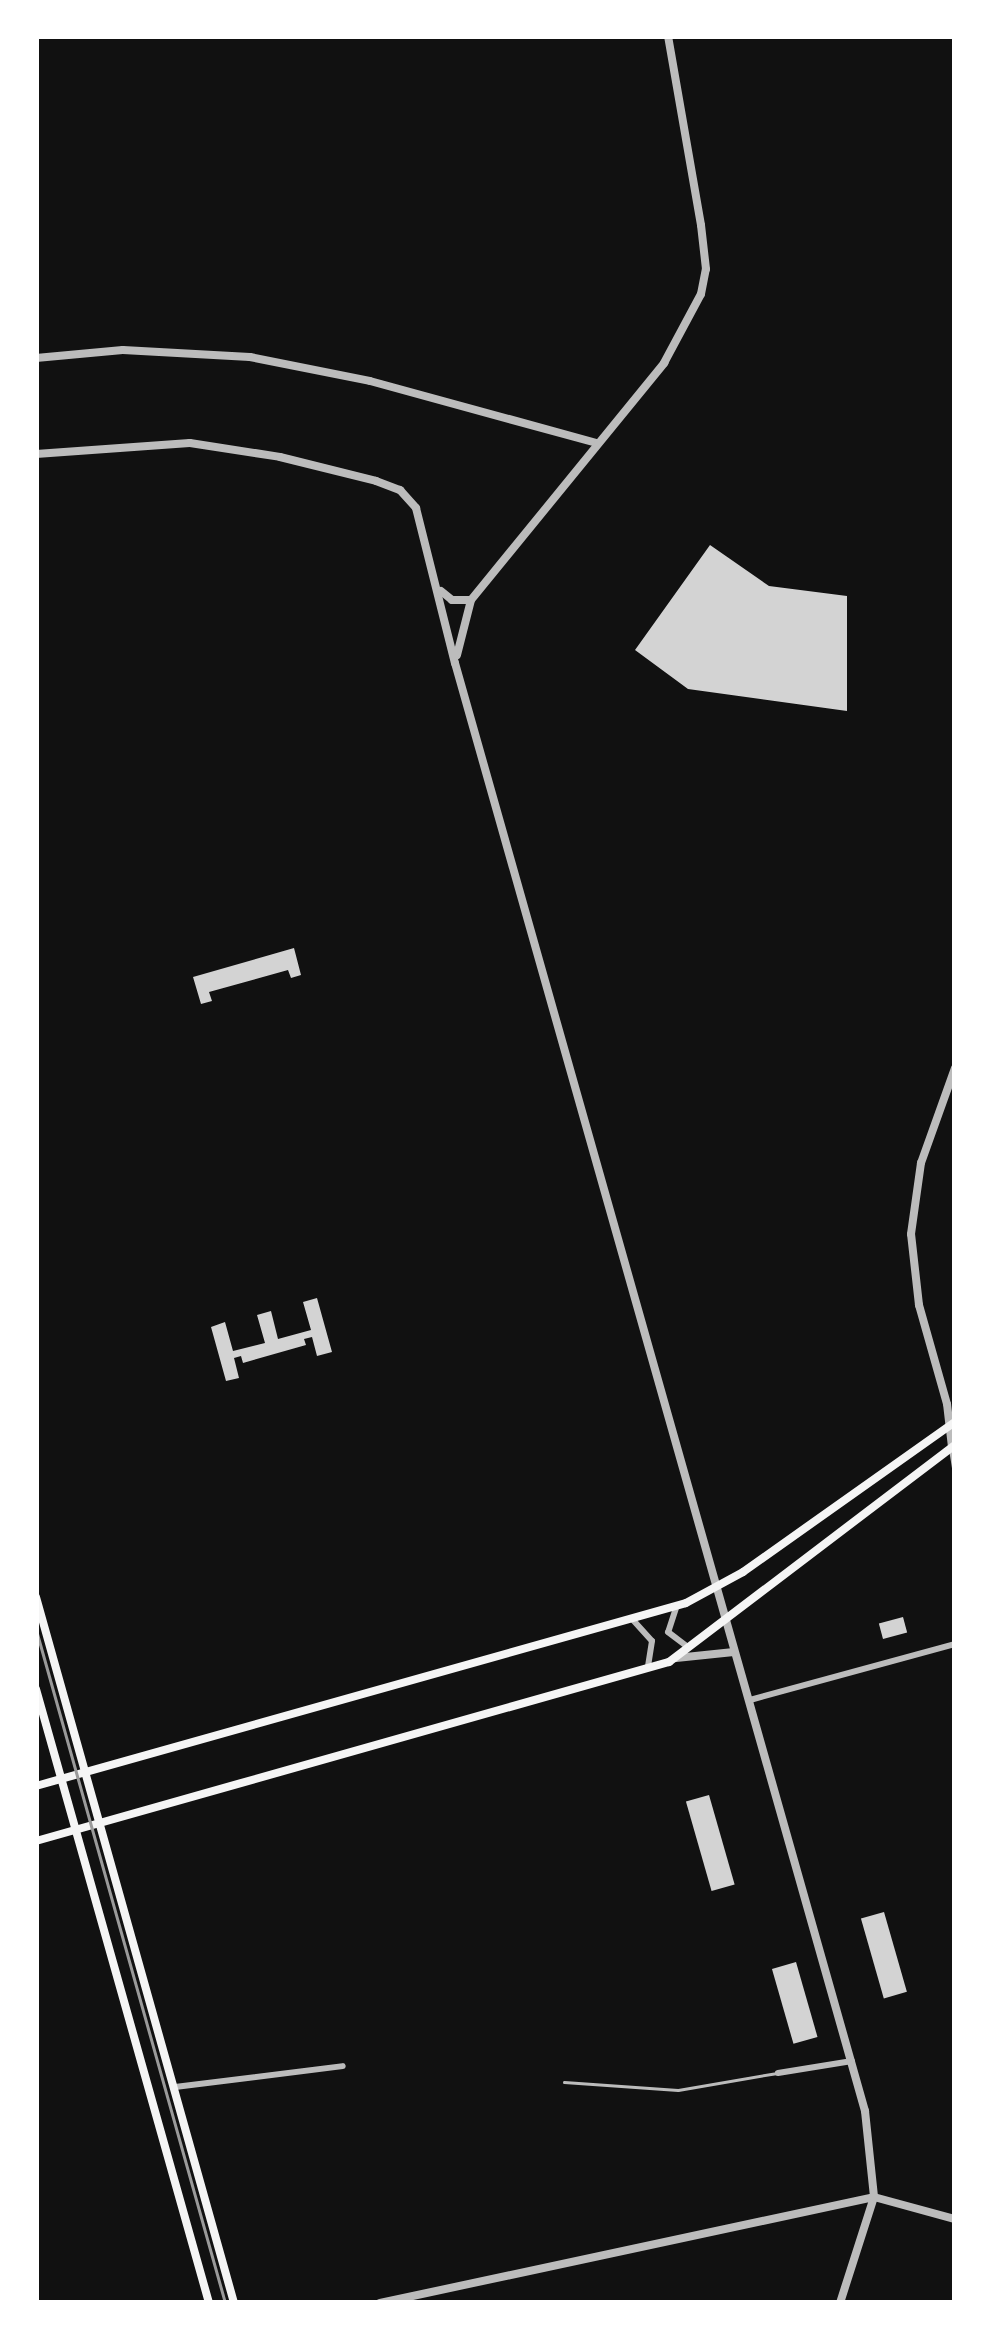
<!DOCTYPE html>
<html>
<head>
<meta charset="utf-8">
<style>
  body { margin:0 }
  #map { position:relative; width:991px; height:2339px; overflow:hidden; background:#111; font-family:"Fira Sans",sans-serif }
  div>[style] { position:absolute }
  .building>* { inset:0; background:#d3d3d3; transform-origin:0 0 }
  .service>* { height:3px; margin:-1.5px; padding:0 1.5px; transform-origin:1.5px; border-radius:1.5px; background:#bcbcbc }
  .minor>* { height:6px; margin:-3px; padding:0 3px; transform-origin:3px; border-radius:3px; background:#bcbcbc }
  .tertiary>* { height:8px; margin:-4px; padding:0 4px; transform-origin:4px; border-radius:4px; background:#bcbcbc }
  .secondary>* { height:8px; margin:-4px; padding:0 4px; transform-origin:4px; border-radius:4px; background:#f5f5f5 }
  .tram>* { height:3px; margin:-1.5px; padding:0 1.5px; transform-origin:1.5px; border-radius:1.5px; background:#9a9a9a }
  span { translate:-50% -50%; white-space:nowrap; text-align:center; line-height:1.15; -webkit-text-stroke:12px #fff; paint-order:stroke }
  .frame { position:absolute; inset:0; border:39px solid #fff; pointer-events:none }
</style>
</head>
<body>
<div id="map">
  <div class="building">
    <div style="clip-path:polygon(710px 545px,769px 586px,847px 596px,847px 711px,688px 689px,635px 650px)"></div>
    <div style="clip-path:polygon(294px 948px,301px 975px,291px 978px,288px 970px,209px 992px,212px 1001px,201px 1004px,193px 977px)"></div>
    <div style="clip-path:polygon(317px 1298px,332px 1352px,317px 1356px,312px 1337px,304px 1339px,306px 1345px,243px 1363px,241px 1356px,234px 1358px,239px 1378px,226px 1381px,211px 1327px,225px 1322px,233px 1351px,265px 1343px,257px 1315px,271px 1311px,278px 1339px,311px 1330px,303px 1302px)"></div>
    <div style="left:903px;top:1617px;width:16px;height:25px;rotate:75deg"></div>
    <div style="left:709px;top:1795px;width:93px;height:24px;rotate:74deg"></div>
    <div style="left:884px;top:1912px;width:83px;height:24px;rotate:74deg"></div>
    <div style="left:796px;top:1962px;width:78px;height:25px;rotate:74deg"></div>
  </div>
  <div class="service">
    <div style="left:564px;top:2082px;width:114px;rotate:4deg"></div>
    <div style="left:678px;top:2090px;width:99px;rotate:-9.8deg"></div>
  </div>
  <div class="minor">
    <div style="left:952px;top:1449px;width:20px;rotate:81deg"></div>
    <div style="left:676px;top:1608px;width:25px;rotate:108deg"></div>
    <div style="left:668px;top:1632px;width:25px;rotate:37deg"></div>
    <div style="left:633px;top:1620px;width:28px;rotate:48deg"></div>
    <div style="left:652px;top:1641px;width:25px;rotate:99deg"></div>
    <div style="left:750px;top:1700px;width:213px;rotate:-15.3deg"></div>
    <div style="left:778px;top:2073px;width:75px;rotate:-9.2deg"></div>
    <div style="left:175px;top:2087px;width:169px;rotate:-7.1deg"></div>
  </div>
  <div class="tertiary">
    <div style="left:36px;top:358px;width:87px;rotate:-5.3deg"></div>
    <div style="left:123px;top:350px;width:127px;rotate:3.2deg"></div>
    <div style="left:250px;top:357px;width:122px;rotate:11.3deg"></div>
    <div style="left:370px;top:381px;width:234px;rotate:15.3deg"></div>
    <div style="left:36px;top:454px;width:154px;rotate:-4.1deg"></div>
    <div style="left:190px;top:443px;width:91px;rotate:8.8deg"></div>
    <div style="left:280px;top:457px;width:99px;rotate:14deg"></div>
    <div style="left:376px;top:481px;width:26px;rotate:21deg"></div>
    <div style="left:400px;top:490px;width:24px;rotate:48deg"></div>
    <div style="left:416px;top:508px;width:160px;rotate:75.9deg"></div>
    <div style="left:455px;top:663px;width:1505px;rotate:74.19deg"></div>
    <div style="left:865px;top:2111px;width:86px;rotate:84deg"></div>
    <div style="left:874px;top:2197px;width:111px;rotate:107.8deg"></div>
    <div style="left:441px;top:591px;width:14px;rotate:39deg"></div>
    <div style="left:452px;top:600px;width:18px"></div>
    <div style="left:457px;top:655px;width:57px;rotate:-75.7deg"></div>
    <div style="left:471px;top:600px;width:306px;rotate:-50.8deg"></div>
    <div style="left:664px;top:363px;width:78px;rotate:-61.8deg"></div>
    <div style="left:701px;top:294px;width:25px;rotate:-79deg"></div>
    <div style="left:706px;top:269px;width:44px;rotate:-96.5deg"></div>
    <div style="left:701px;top:225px;width:192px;rotate:-99.9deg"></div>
    <div style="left:952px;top:1447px;width:43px;rotate:-96.6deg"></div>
    <div style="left:947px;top:1404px;width:103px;rotate:-105.8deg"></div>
    <div style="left:919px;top:1305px;width:71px;rotate:-96.4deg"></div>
    <div style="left:911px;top:1234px;width:72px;rotate:-82deg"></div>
    <div style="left:921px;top:1163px;width:101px;rotate:-70.3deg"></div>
    <div style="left:676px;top:1658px;width:58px;rotate:-5.9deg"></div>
    <div style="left:380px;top:2303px;width:505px;rotate:-12.11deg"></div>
    <div style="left:874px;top:2197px;width:84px;rotate:15.2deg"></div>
  </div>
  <div class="secondary">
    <div style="left:36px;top:1597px;width:733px;rotate:74.33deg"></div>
    <div style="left:36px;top:1689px;width:638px;rotate:74.26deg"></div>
    <div style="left:36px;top:1786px;width:675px;rotate:-15.72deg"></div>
    <div style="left:686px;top:1603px;width:65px;rotate:-28.5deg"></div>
    <div style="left:743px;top:1572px;width:260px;rotate:-35.3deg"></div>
    <div style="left:36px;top:1841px;width:658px;rotate:-15.79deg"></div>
    <div style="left:669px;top:1662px;width:359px;rotate:-37.2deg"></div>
  </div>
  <div class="tram">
    <div style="left:36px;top:1630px;width:699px;rotate:74.31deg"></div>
  </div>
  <div class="frame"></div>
</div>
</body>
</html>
